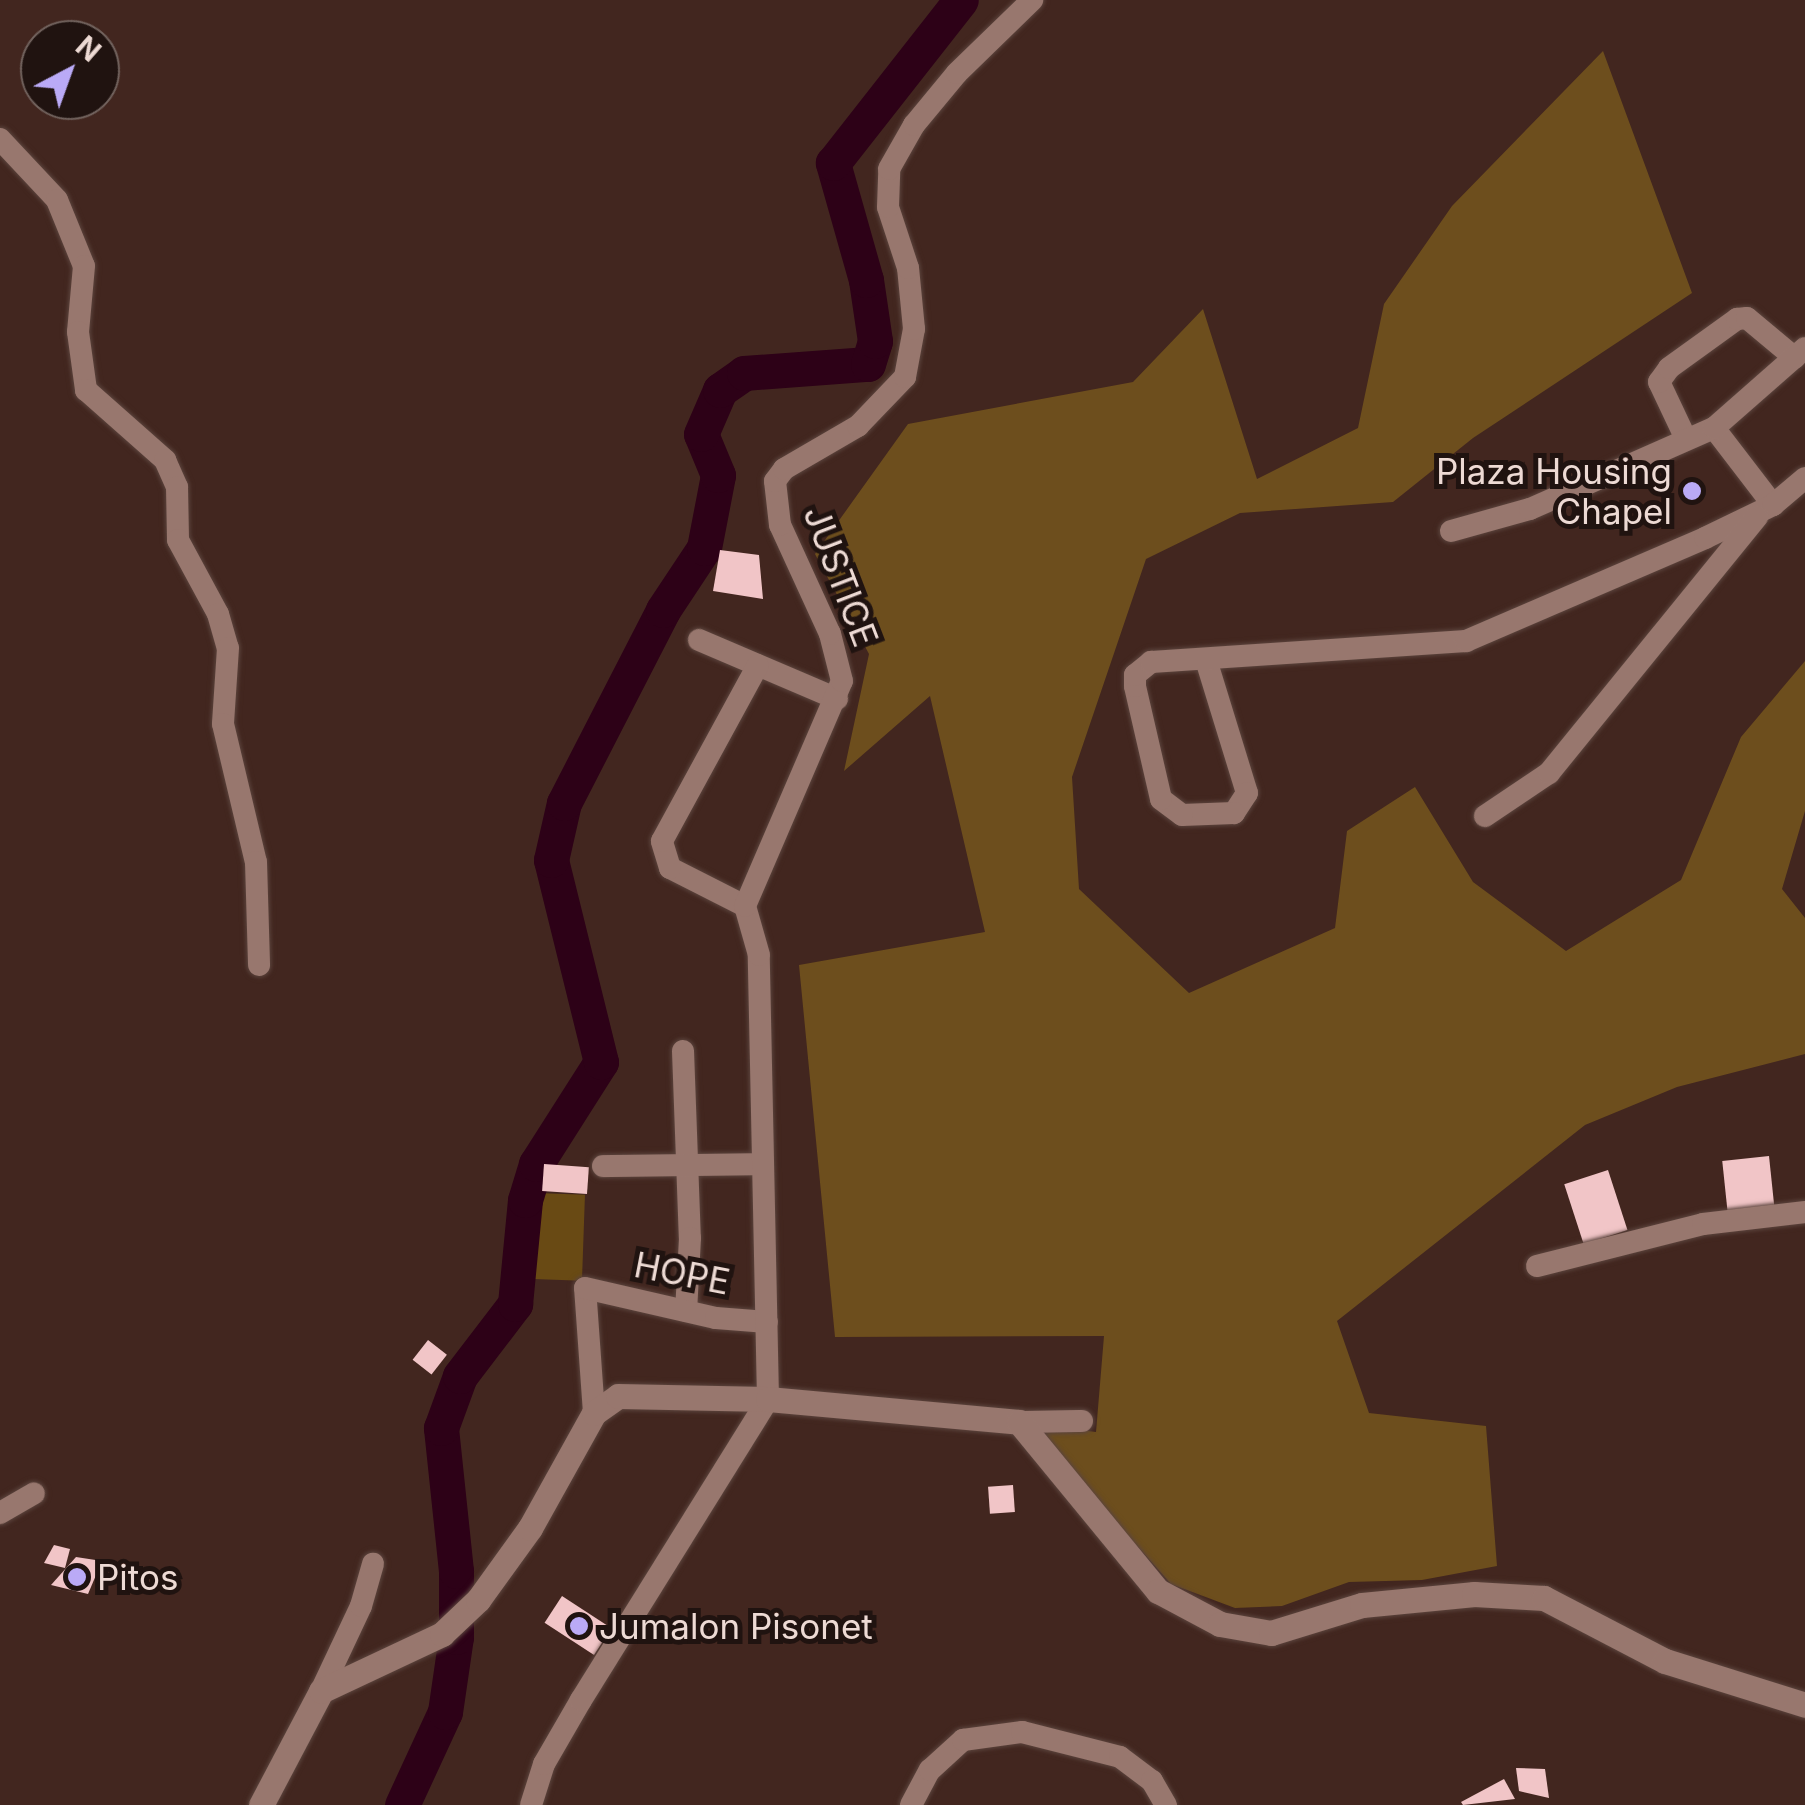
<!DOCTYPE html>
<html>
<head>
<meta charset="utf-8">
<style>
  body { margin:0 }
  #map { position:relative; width:1805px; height:1805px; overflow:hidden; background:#42261f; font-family:Inter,sans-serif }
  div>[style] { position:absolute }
  .green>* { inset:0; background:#694a14; transform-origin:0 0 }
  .forest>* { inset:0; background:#6d4e1d }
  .river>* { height:35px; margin:-17.5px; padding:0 17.5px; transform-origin:17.5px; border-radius:17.5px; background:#2d0117 }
  .building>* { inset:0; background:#f1c5c7; transform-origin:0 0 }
  .roads { filter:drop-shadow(0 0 2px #5b443d) drop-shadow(0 0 2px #5b443d) }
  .minor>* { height:22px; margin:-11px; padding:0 11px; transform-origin:11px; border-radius:11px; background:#98776e }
  .tertiary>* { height:25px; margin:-12.5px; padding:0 12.5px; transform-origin:12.5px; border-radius:12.5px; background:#98776e }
  .dots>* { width:28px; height:28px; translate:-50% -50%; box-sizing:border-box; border:5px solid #201310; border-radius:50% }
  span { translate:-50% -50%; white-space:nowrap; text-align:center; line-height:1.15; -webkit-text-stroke:10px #201310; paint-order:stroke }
  .poi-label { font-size:35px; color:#eddad4 }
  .right { translate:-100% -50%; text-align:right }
  .left { translate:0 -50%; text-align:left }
  .street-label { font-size:35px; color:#eddad4 }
  .north { position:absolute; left:20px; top:20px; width:100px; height:100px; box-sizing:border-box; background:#201310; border:2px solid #72635e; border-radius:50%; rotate:41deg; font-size:28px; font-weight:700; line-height:40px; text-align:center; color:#eddad4 }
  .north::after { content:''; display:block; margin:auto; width:35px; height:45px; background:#baaaf6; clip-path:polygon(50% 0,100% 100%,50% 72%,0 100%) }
</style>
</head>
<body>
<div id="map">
  <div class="green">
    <div style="left:536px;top:1193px;width:49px;height:86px;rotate:2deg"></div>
  </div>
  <div class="forest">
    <div style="clip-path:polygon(1603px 51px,1692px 293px,1473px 438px,1393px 502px,1240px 513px,1146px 559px,1072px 777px,1079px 889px,1189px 993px,1335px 928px,1347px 831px,1415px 787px,1473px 882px,1566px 951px,1681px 880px,1741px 737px,1805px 661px,1805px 811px,1782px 889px,1805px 918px,1805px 1054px,1677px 1087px,1585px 1125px,1337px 1321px,1369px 1413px,1486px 1426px,1497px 1566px,1422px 1580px,1349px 1582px,1282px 1606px,1235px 1608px,1171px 1584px,1039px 1435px,1056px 1427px,1096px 1432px,1104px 1336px,835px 1337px,799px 965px,985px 932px,930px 696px,844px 771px,869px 654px,815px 554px,908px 424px,1133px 382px,1203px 309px,1257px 479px,1358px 428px,1384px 304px,1452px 206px)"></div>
  </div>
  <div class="river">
    <div style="left:402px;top:1805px;width:102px;rotate:-65.2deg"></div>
    <div style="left:445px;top:1712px;width:76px;rotate:-81.7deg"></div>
    <div style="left:456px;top:1637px;width:66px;rotate:-90deg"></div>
    <div style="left:456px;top:1571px;width:144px;rotate:-96deg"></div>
    <div style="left:441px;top:1428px;width:55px;rotate:-69.9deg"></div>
    <div style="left:460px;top:1376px;width:91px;rotate:-52.6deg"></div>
    <div style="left:515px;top:1304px;width:104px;rotate:-84.5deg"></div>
    <div style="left:525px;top:1200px;width:38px;rotate:-73deg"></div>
    <div style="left:536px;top:1164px;width:121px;rotate:-57.5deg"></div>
    <div style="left:601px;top:1062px;width:208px;rotate:-103.9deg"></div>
    <div style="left:551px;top:860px;width:58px;rotate:-77.2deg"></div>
    <div style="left:564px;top:803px;width:217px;rotate:-62.8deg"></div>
    <div style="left:663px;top:610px;width:74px;rotate:-56.5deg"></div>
    <div style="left:704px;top:548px;width:74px;rotate:-79.1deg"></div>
    <div style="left:718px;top:475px;width:44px;rotate:-112.5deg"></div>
    <div style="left:701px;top:434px;width:48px;rotate:-66.6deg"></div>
    <div style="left:720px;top:390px;width:29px;rotate:-35deg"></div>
    <div style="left:744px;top:373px;width:124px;rotate:-4.2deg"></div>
    <div style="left:868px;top:364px;width:24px;rotate:-73deg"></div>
    <div style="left:875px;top:341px;width:62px;rotate:-98.4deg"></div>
    <div style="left:866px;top:280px;width:122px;rotate:-105.8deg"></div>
    <div style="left:833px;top:163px;width:207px;rotate:-51.9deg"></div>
  </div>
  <div class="building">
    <div style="clip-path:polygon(720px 550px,759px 555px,763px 599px,713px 591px)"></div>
    <div style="left:1769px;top:1156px;width:50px;height:47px;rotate:84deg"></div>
    <div style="left:544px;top:1164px;width:45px;height:27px;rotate:4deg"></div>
    <div style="left:1608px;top:1170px;width:63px;height:46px;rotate:72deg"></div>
    <div style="left:428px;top:1340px;width:24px;height:25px;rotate:38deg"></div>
    <div style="left:1013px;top:1485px;width:27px;height:25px;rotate:86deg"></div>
    <div style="clip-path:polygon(54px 1545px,70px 1549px,65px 1568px,44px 1563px)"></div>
    <div style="clip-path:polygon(76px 1557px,102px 1561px,88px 1594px,51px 1585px)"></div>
    <div style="left:562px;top:1596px;width:59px;height:32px;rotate:33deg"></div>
    <div style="clip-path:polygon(1516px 1768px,1545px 1769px,1549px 1798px,1519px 1791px)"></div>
    <div style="clip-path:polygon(1504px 1779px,1515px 1799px,1463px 1805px,1461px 1802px)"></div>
  </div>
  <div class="roads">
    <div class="minor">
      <div style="left:0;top:139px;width:83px;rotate:46.9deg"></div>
      <div style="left:57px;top:200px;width:71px;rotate:67.8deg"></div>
      <div style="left:84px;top:266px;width:66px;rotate:95.2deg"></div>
      <div style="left:78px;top:332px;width:59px;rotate:82.1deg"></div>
      <div style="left:86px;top:390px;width:106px;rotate:41.5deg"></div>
      <div style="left:165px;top:460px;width:30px;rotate:66deg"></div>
      <div style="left:177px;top:487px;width:53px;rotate:88.9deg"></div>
      <div style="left:178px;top:540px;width:84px;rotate:61.6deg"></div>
      <div style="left:218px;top:614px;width:35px;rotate:74deg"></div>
      <div style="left:228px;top:648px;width:76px;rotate:93.8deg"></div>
      <div style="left:223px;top:724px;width:142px;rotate:76.6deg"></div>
      <div style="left:256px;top:862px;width:103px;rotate:88.3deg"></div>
      <div style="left:1714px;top:428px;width:97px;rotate:52.5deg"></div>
      <div style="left:1686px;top:439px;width:63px;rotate:-115.3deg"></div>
      <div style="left:1659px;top:382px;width:17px;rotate:-54deg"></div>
      <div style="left:1669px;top:368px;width:84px;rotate:-35.8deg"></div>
      <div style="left:1737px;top:319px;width:10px;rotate:-6deg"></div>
      <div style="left:1747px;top:318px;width:62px;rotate:39.8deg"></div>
      <div style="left:1451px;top:531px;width:82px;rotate:-15.6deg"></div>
      <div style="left:1530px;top:509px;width:201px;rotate:-23.8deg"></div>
      <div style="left:1714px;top:428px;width:121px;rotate:-41.3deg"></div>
      <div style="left:699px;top:640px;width:150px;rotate:23.1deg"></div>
      <div style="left:1207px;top:663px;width:136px;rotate:72.9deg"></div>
      <div style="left:1247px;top:793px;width:24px;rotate:123deg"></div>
      <div style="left:1234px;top:813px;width:52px;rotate:177.8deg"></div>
      <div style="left:1182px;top:815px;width:26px;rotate:-143deg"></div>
      <div style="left:1161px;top:799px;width:116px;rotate:-103deg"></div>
      <div style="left:1135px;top:686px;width:11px;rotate:-90deg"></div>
      <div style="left:1135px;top:675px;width:21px;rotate:-39deg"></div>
      <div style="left:1151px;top:662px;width:316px;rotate:-3.8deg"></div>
      <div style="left:1466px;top:641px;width:260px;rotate:-23.3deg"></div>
      <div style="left:1705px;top:538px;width:76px;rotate:-25.9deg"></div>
      <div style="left:1773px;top:505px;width:42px;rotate:-40.2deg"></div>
      <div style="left:1485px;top:816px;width:77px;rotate:-33.9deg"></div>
      <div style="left:1549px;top:773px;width:330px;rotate:-50.9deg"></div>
      <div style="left:745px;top:906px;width:84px;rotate:-153.1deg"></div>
      <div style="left:670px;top:868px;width:28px;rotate:-107deg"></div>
      <div style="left:662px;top:841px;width:200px;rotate:-61.4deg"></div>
      <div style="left:683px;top:1051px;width:187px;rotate:87.9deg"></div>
      <div style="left:690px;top:1238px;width:73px;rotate:93.1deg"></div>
      <div style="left:603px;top:1166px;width:160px;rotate:-0.7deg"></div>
      <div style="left:1537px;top:1266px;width:171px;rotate:-14.2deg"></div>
      <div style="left:1703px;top:1224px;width:103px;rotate:-6.7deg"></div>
      <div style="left:594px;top:1413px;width:125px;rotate:-94.1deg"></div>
      <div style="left:585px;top:1288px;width:134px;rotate:12.9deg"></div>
      <div style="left:716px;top:1318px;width:51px;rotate:4.5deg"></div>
      <div style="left:1019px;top:1422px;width:63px;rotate:-0.9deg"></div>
      <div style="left:0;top:1513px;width:39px;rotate:-30deg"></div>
      <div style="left:321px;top:1691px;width:94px;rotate:-64.8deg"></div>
      <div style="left:361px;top:1606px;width:44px;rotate:-74.1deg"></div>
      <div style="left:531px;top:1805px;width:43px;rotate:-72.4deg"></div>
      <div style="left:544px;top:1764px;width:74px;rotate:-60deg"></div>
      <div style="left:581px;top:1700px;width:354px;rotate:-58.1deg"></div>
      <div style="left:768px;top:1399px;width:444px;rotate:-91.2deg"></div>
      <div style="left:759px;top:955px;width:51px;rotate:-105.9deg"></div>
      <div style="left:745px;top:906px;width:245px;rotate:-66.7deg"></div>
      <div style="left:842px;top:681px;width:49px;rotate:-104.3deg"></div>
      <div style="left:830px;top:634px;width:120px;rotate:-114.6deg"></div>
      <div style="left:780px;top:525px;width:44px;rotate:-96.5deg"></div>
      <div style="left:775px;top:481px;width:15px;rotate:-53deg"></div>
      <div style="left:784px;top:469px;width:86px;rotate:-30.2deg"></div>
      <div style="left:858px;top:426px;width:68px;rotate:-46.2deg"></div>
      <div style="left:905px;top:377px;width:49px;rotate:-79.4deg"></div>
      <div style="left:914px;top:329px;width:61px;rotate:-95.6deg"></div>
      <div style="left:908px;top:268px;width:64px;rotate:-108.2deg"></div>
      <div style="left:888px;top:207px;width:38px;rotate:-88deg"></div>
      <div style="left:889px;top:169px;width:51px;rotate:-60.4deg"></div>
      <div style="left:914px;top:125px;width:67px;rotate:-50.4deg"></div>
      <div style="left:957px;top:73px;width:105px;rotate:-44.2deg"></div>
      <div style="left:911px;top:1805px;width:40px;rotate:-62deg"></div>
      <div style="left:930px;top:1770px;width:45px;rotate:-42.3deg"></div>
      <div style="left:963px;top:1740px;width:60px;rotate:-7.7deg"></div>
      <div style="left:1022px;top:1732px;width:101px;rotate:14.3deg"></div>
      <div style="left:1120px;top:1757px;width:40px;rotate:37deg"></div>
      <div style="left:1152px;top:1781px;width:28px;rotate:60deg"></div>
    </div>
    <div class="tertiary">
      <div style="left:261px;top:1805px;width:129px;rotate:-62.2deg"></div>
      <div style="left:321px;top:1691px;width:134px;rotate:-25.2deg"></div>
      <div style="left:442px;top:1634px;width:50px;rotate:-43.4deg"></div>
      <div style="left:478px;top:1600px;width:89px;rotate:-54.2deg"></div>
      <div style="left:530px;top:1528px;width:132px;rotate:-60.9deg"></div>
      <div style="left:594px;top:1413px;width:29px;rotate:-35deg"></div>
      <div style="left:618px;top:1396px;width:150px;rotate:1.1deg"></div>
      <div style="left:768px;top:1399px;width:252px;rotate:5.2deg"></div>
      <div style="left:1019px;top:1422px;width:219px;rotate:50.6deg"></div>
      <div style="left:1158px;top:1591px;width:70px;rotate:28deg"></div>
      <div style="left:1220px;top:1624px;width:52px;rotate:10deg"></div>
      <div style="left:1271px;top:1633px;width:95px;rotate:-17.1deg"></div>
      <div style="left:1362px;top:1605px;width:113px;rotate:-5.6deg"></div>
      <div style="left:1474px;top:1594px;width:70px;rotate:3.3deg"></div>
      <div style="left:1544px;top:1598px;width:136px;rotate:27.5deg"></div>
      <div style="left:1665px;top:1661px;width:147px;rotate:17.4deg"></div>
    </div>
  </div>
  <div class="dots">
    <div style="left:1692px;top:491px;background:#baaaf6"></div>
    <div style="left:77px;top:1577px;background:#baaaf6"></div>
    <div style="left:579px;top:1626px;background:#baaaf6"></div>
  </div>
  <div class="poi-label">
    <span class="right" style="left:1672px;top:491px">Plaza Housing<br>Chapel</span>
    <span class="left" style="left:97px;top:1577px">Pitos</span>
    <span class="left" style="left:599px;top:1626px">Jumalon Pisonet</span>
  </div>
  <div class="street-label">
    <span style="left:841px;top:576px;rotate:69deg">JUSTICE</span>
    <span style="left:682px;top:1273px;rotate:11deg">HOPE</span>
  </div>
  <div class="north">N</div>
</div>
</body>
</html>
